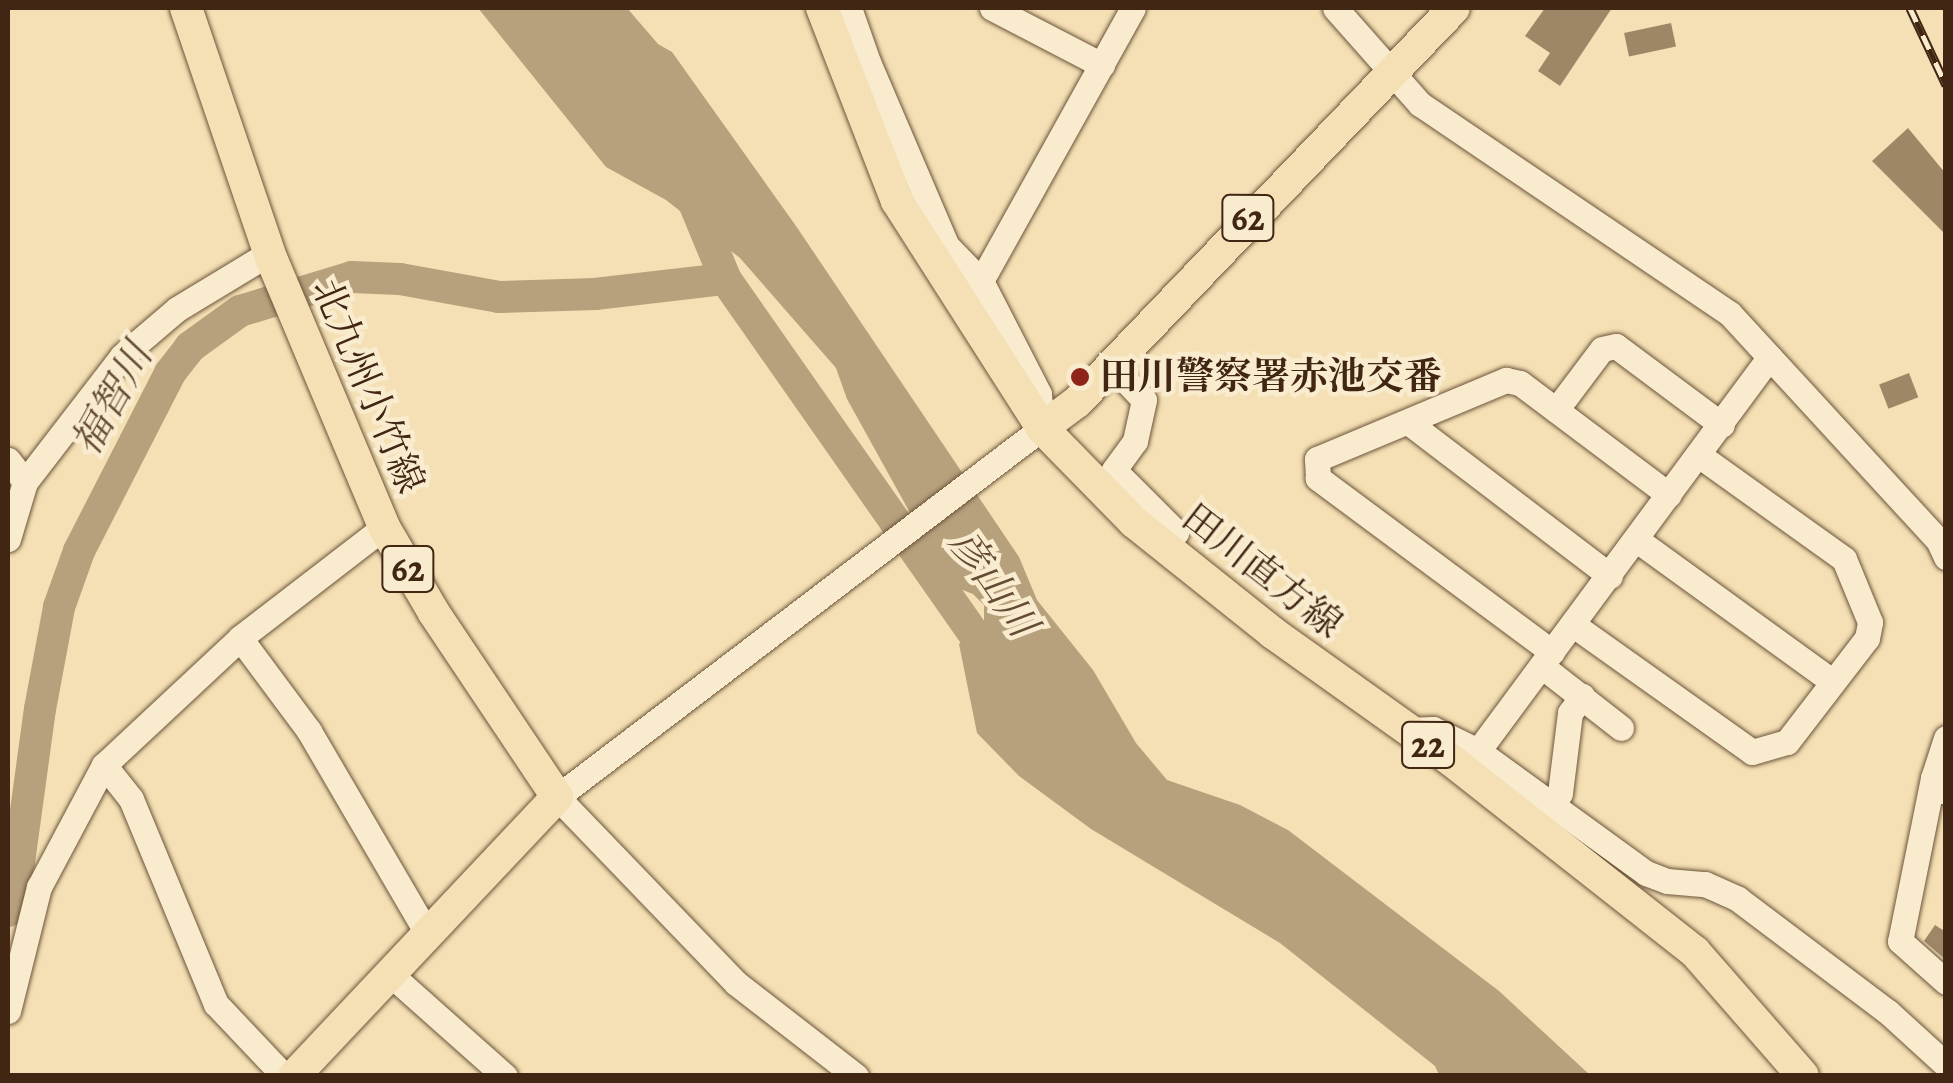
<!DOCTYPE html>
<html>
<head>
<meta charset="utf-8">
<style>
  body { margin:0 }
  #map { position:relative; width:1953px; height:1083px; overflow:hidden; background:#f4e0b4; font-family:Alegreya,"Noto Serif JP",serif }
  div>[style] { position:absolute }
  .water>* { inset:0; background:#b7a17d }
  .river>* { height:32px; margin:-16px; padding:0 16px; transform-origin:16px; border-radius:16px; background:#b7a17d }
  .building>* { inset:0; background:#9e8767; transform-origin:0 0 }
  .roads { filter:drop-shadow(0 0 2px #6d543b) drop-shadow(0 0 2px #6d543b) }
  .minor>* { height:25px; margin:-12.5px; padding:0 12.5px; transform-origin:12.5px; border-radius:12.5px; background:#f8ebce }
  .major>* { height:32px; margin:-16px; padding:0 16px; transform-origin:16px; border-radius:16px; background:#f4e0b4 }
  .rail>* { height:9px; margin-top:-4.5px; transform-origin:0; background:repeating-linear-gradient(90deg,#f8ebce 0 15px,#402613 0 30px); box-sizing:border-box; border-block:2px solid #402613 }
  .dots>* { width:28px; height:28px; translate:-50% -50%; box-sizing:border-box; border:5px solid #f8ebce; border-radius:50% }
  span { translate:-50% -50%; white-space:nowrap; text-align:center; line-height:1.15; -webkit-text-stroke:9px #f8ebce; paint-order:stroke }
  .shield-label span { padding:2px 8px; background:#f8ebce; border:2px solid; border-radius:8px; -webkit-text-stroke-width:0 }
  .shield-label { font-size:35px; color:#402613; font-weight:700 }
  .poi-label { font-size:38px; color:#402613; font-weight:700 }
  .left { translate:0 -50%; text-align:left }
  .street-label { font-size:38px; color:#402613 }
  .water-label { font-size:40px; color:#644b33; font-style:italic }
  .frame { position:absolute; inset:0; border:10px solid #402613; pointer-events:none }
</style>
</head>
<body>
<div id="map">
  <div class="water">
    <div style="clip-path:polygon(478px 8px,627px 8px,658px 44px,672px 52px,796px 226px,1019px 557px,1037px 600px,1093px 670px,1136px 743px,1167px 780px,1240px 805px,1288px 830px,1499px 991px,1590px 1075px,1439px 1075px,1435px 1066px,1280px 943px,1091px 829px,1019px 776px,977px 733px,959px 644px,984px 628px,984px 605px,973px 594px,950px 585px,847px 399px,836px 368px,740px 258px,666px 200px,606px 167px)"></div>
  </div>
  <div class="river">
    <div style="left:687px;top:186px;width:102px;rotate:67.5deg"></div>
    <div style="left:726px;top:280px;width:475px;rotate:55deg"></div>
    <div style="left:8px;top:911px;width:50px;rotate:-77.3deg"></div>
    <div style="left:19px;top:862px;width:154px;rotate:-82.2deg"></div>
    <div style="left:40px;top:709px;width:104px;rotate:-79.4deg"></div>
    <div style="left:59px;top:607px;width:59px;rotate:-70.3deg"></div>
    <div style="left:79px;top:551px;width:200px;rotate:-62.9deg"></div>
    <div style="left:170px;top:373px;width:33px;rotate:-52deg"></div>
    <div style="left:190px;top:347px;width:62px;rotate:-35.8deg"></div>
    <div style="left:240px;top:311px;width:117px;rotate:-16.9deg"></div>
    <div style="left:352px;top:277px;width:48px;rotate:2.4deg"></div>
    <div style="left:400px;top:279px;width:101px;rotate:10.3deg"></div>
    <div style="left:499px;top:297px;width:96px;rotate:-1.8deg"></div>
    <div style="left:595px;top:294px;width:131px;rotate:-6.6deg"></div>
  </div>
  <div class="building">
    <div style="clip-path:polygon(1545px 8px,1612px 8px,1560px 86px,1538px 71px,1550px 53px,1525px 36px)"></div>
    <div style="left:1671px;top:23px;width:24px;height:48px;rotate:78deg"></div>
    <div style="clip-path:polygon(1908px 128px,1946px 174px,1946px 235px,1872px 161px)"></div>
    <div style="left:1909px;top:373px;width:26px;height:32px;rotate:69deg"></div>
    <div style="clip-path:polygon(1935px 925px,1946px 932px,1946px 960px,1924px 941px)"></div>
  </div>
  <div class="roads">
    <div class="minor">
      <div style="left:849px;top:8px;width:57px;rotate:70.6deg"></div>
      <div style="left:868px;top:62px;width:200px;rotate:66.8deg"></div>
      <div style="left:947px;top:246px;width:49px;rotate:45.8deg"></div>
      <div style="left:981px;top:281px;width:127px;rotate:62.8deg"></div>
      <div style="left:1039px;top:394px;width:34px;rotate:85deg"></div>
      <div style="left:1042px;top:428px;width:609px;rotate:142.74deg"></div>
      <div style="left:557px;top:797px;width:258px;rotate:46.1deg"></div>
      <div style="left:736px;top:983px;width:152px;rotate:37.8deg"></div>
      <div style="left:992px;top:8px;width:124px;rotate:27.4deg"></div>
      <div style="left:1335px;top:8px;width:128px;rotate:48.5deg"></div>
      <div style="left:1420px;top:104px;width:374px;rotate:34.1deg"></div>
      <div style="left:1730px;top:314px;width:307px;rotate:47.4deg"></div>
      <div style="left:1938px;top:540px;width:19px;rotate:65deg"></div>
      <div style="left:981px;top:281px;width:312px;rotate:-60.9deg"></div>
      <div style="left:1111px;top:365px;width:48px;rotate:46.7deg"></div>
      <div style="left:1144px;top:400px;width:42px;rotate:102.4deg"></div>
      <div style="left:1135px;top:441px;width:36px;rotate:126deg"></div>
      <div style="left:1114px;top:470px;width:88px;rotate:45deg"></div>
      <div style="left:1176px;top:532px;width:19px;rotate:122deg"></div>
      <div style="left:1556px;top:410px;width:76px;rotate:-53deg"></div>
      <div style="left:1602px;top:349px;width:14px;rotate:-12deg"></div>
      <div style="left:1616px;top:346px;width:132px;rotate:36.7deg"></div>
      <div style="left:1408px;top:422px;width:254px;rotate:37.3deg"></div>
      <div style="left:8px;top:460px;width:28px;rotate:52deg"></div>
      <div style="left:8px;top:539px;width:59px;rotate:-73.4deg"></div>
      <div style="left:25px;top:482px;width:159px;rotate:-52.4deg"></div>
      <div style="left:122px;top:356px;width:72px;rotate:-40.5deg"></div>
      <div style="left:177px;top:309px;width:110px;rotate:-31.2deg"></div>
      <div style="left:1637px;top:540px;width:241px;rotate:35.9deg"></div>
      <div style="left:1575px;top:626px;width:217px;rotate:35.4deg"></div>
      <div style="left:1752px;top:752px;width:36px;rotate:-16deg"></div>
      <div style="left:1787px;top:742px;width:131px;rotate:-52.4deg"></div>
      <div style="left:1867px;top:638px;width:16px;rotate:-79deg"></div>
      <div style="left:1870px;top:622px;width:68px;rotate:-112.4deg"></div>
      <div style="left:1844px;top:559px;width:177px;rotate:-144.4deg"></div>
      <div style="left:240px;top:638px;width:116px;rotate:53.4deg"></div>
      <div style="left:309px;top:731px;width:234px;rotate:59.7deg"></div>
      <div style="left:1552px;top:652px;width:292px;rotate:-143.4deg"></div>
      <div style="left:1318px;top:478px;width:19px;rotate:-93deg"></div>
      <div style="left:1317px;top:459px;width:205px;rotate:-22.7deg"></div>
      <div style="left:1506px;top:380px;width:14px;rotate:12deg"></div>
      <div style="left:1520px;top:383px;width:186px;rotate:36.9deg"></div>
      <div style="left:1543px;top:667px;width:99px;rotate:38deg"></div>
      <div style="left:1406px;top:730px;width:27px;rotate:-2deg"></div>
      <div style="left:1433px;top:729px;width:50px;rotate:26.1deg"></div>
      <div style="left:1478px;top:751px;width:208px;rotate:36deg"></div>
      <div style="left:1646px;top:873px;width:22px;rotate:21deg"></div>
      <div style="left:1667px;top:881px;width:38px;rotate:5deg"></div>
      <div style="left:1705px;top:884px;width:36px;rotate:24deg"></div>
      <div style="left:1738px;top:899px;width:188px;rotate:37deg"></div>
      <div style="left:1888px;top:1012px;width:79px;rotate:42.4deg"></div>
      <div style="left:1478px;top:751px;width:490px;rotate:-53.5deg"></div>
      <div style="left:104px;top:765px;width:43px;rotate:51.5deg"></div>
      <div style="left:131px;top:799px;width:222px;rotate:67.5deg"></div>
      <div style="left:216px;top:1004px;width:99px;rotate:46.6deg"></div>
      <div style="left:1933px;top:778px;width:166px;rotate:101.4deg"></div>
      <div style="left:1900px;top:941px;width:62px;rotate:41.7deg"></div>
      <div style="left:1943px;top:791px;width:16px;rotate:-128deg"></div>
      <div style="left:1933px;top:778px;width:42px;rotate:-72deg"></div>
      <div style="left:1552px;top:805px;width:14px;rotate:-56deg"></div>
      <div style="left:1560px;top:793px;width:81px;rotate:-82.9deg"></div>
      <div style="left:1570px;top:713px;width:21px;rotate:-55deg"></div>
      <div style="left:390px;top:974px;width:154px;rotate:41.6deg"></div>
      <div style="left:8px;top:1011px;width:128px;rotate:-76deg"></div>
      <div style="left:39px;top:887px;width:138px;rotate:-62deg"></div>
      <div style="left:104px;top:765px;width:186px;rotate:-43deg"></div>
      <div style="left:240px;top:638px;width:182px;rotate:-37.6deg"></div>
    </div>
    <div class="major">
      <div style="left:186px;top:8px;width:266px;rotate:71.2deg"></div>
      <div style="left:272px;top:260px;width:290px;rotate:67.2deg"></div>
      <div style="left:384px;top:527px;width:99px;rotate:59.8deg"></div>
      <div style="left:434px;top:613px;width:221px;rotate:56.2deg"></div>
      <div style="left:557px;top:797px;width:383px;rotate:133.3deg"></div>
      <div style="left:822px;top:8px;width:207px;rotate:68.8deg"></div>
      <div style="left:897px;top:201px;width:269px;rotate:57.4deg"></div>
      <div style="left:1042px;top:428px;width:132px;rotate:45.6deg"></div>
      <div style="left:1134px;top:522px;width:178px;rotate:38.6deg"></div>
      <div style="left:1273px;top:633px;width:219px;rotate:35.5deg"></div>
      <div style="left:1451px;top:760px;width:310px;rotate:38.2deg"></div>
      <div style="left:1695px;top:952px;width:164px;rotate:48.9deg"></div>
      <div style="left:1042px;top:428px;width:44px;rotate:-36.6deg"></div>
      <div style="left:1077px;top:402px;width:545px;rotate:-46.26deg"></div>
    </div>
  </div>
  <div class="rail">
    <div style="left:1910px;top:8px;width:85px;rotate:64.9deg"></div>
  </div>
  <div class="dots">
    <div style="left:1080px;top:377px;background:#8f2418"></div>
  </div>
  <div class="shield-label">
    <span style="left:1248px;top:218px">62</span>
    <span style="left:408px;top:569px">62</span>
    <span style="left:1428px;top:745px">22</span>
  </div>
  <div class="poi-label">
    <span class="left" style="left:1100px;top:377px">田川警察署赤池交番</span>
  </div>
  <div class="street-label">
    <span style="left:368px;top:386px;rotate:67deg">北九州小竹線</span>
    <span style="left:1262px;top:571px;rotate:38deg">田川直方線</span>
  </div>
  <div class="water-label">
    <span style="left:112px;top:399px;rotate:-61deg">福智川</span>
    <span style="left:993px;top:583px;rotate:55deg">彦山川</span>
  </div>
  <div class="frame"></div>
</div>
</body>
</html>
